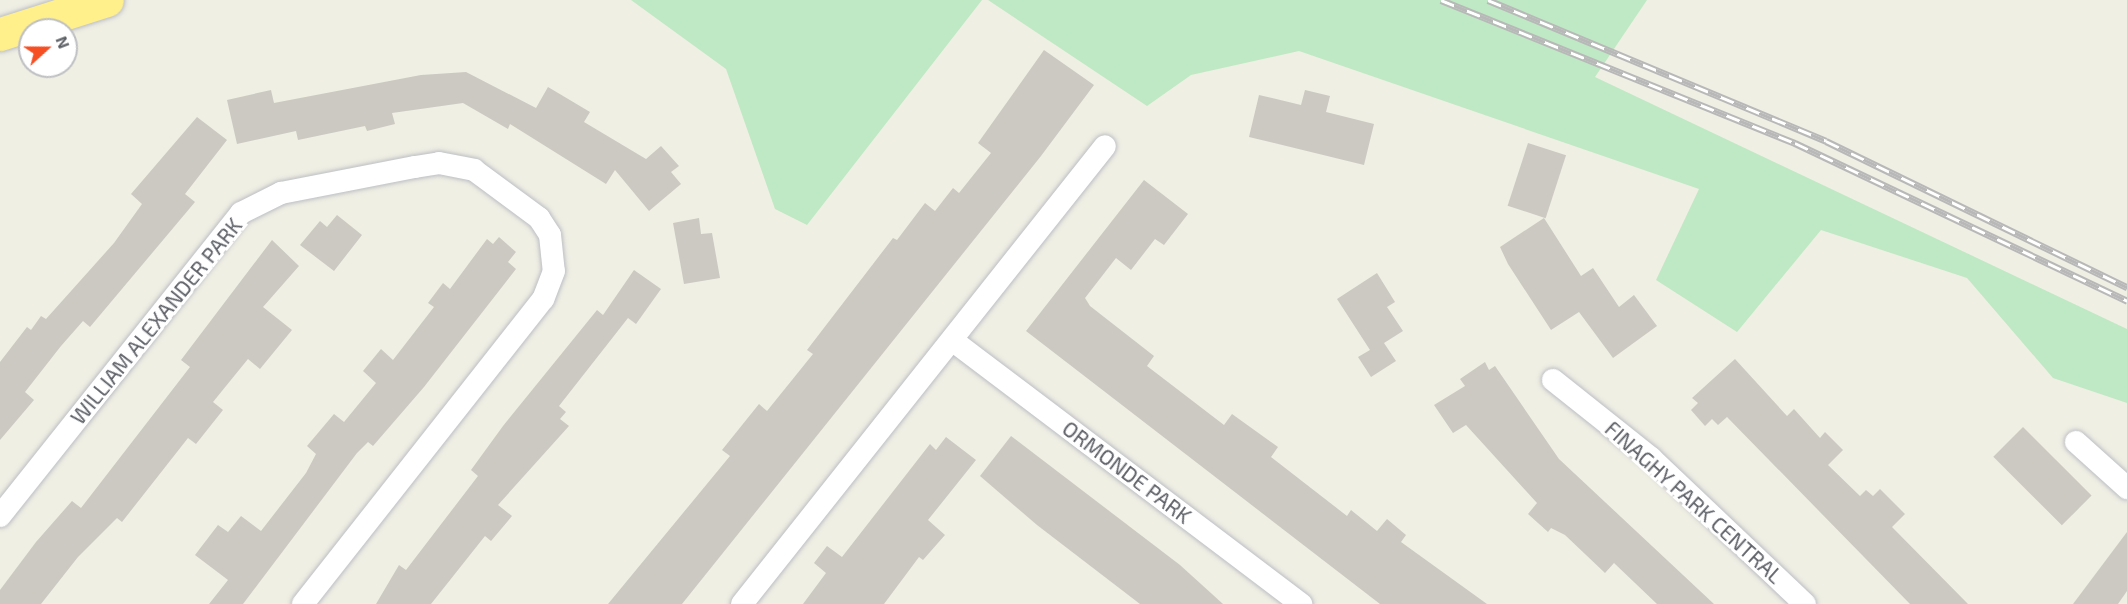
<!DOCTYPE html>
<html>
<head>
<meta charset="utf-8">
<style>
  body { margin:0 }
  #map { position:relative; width:2127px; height:604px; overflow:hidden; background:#f0efe4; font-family:"Exo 2",sans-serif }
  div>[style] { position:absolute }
  .green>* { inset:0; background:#bfe9c4 }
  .building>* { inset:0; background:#cbc9c1; transform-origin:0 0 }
  .roads { filter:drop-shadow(0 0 2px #bcbec4) drop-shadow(0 0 2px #bcbec4) }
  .street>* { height:22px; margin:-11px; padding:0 11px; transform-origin:11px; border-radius:11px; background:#fff }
  .highway>* { height:33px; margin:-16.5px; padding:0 16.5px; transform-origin:16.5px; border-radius:16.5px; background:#fff08c }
  .rail>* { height:7px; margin-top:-3.5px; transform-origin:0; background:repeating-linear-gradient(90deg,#fff 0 14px,#b8b8b9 0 28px); box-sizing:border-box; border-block:2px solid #b8b8b9 }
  span { translate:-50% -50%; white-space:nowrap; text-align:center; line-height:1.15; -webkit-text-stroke:6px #fff; paint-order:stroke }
  .street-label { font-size:21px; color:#5c5f66 }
  .north { position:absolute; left:18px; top:18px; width:60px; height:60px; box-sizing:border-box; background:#fff; border:2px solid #bebfc2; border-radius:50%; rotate:69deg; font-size:16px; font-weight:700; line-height:24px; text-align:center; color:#5c5f66 }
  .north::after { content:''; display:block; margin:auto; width:21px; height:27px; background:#f64f24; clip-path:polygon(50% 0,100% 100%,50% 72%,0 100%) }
</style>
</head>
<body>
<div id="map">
  <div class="green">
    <div style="clip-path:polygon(631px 0,982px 0,807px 225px,775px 209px,726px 69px)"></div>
    <div style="clip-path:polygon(988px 0,1647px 0,1595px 77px,2127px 329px,2127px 403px,2053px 378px,1967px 278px,1821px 230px,1737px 332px,1656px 280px,1699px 189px,1299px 51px,1191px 75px,1147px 106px)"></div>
  </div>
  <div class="building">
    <div style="clip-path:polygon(1044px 50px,1094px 85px,1041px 156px,682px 604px,608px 604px,730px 456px,722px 450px,759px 404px,767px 411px,813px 354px,807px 350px,893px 238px,897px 240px,925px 203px,935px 211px,953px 188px,959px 193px,991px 153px,978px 143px)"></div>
    <div style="clip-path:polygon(466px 72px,536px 108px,548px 87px,590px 112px,584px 122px,646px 159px,661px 146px,679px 166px,671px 172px,681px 184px,649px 211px,615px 170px,606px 184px,510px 124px,508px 129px,463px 103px,392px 113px,395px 124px,367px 131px,365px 126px,298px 140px,296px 131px,237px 144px,227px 100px,271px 90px,274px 103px,421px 75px)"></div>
    <div style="clip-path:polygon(1305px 90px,1330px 96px,1326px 112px,1374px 124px,1364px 165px,1249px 137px,1259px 95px,1301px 105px)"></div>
    <div style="clip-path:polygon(197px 117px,227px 140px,185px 194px,195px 202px,90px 327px,83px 321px,61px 346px,25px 392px,34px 400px,0 440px,0 362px,27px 327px,31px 330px,41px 316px,46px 319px,114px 243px,142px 204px,131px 194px)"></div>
    <div style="left:1528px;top:143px;width:40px;height:66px;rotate:18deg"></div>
    <div style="clip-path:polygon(1144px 180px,1188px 214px,1164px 245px,1155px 239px,1131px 270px,1116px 258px,1085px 298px,1090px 306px,1154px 356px,1147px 366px,1224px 425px,1232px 414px,1278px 447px,1271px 457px,1347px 516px,1351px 510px,1377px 531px,1387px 519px,1406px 535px,1401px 542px,1487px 604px,1380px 604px,1026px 331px)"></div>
    <div style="clip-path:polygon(337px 215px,362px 235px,334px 271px,300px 245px,320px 221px,327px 227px)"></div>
    <div style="clip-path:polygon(699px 218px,701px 234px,712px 233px,720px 278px,684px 284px,673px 223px)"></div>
    <div style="clip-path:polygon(1544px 218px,1581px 276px,1593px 268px,1619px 307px,1634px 295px,1657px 326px,1613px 358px,1579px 312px,1551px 330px,1508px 264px,1500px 247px)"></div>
    <div style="clip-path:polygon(499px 237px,516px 252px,508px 262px,516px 269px,424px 387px,373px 446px,368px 442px,357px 453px,243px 604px,209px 604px,228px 580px,195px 555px,218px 525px,228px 532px,241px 516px,261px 531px,306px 473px,316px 454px,307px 446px,334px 414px,344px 422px,376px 383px,363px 371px,381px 349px,393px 360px,434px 307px,428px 303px,443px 283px,450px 289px,487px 239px,493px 244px)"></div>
    <div style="clip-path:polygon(272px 240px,299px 266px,263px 307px,292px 330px,260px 369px,248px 359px,213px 402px,223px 410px,196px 444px,188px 438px,122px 522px,117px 518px,78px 557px,41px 604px,0 604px,0 590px,36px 542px,72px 501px,81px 508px,190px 367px,181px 360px)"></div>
    <div style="clip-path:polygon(634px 270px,661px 289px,636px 324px,628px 318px,559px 406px,566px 412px,560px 419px,569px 426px,498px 505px,512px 516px,491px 541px,485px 536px,431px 604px,376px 604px,399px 565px,406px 570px,478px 476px,471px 470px,503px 426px,597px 310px,603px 315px)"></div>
    <div style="clip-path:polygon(1377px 273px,1395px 302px,1387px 307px,1403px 331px,1384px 343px,1396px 361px,1371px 377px,1358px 357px,1370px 350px,1337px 299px)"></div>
    <div style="clip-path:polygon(1735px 359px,1787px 416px,1794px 409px,1820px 438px,1825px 432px,1843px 450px,1828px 465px,1860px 496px,1866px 490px,1873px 496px,1880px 489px,1905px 514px,1892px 527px,1968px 604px,1910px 604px,1727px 417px,1718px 425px,1712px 419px,1705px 426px,1691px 410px,1698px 403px,1692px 398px)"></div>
    <div style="clip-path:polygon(1485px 362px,1489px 370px,1495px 366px,1559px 459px,1714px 604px,1657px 604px,1614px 563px,1605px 573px,1565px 535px,1551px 528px,1548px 532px,1528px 514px,1537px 503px,1466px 425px,1453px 433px,1434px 405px,1465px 386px,1460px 379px)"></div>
    <div style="left:2023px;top:427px;width:97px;height:42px;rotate:45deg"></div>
    <div style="clip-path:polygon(1011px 436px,1180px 565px,1223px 604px,1140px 604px,1037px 525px,980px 476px)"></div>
    <div style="clip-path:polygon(946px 437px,976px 460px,928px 520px,945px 535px,923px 560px,919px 557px,884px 604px,803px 604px,826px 573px,814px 563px,827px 546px,842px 557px,930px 444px,936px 450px)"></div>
    <div style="clip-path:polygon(2127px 532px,2127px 591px,2118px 604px,2073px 604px)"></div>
  </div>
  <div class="roads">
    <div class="street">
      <div style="left:952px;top:340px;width:438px;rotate:37.1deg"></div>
      <div style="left:1553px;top:380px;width:125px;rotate:38.5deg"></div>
      <div style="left:1651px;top:458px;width:212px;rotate:43.5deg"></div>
      <div style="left:2076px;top:442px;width:69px;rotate:42deg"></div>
      <div style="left:0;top:516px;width:387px;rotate:-51.5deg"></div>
      <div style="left:241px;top:213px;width:45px;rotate:-26.6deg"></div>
      <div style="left:281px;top:193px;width:136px;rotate:-11deg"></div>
      <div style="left:415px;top:167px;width:24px;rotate:-9deg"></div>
      <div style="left:439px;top:163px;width:36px;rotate:11deg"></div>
      <div style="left:474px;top:170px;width:81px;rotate:36.4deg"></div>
      <div style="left:539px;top:218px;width:20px;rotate:57deg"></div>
      <div style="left:550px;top:235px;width:36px;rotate:84deg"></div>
      <div style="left:554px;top:271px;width:30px;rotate:111deg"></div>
      <div style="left:543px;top:299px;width:388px;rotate:128.2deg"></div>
      <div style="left:742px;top:604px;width:584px;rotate:-51.6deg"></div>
    </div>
    <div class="highway">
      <div style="left:0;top:34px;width:112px;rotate:-17.6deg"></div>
    </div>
  </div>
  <div class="rail">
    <div style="left:1441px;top:0;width:382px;rotate:22deg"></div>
    <div style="left:1795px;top:143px;width:368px;rotate:25.4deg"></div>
    <div style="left:1488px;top:0;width:366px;rotate:22.6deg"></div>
    <div style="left:1826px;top:141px;width:335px;rotate:25.9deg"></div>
  </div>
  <div class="street-label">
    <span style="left:156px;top:321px;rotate:-51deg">WILLIAM ALEXANDER PARK</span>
    <span style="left:1127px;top:472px;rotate:37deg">ORMONDE PARK</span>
    <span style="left:1694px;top:502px;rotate:42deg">FINAGHY PARK CENTRAL</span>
  </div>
  <div class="north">N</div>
</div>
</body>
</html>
